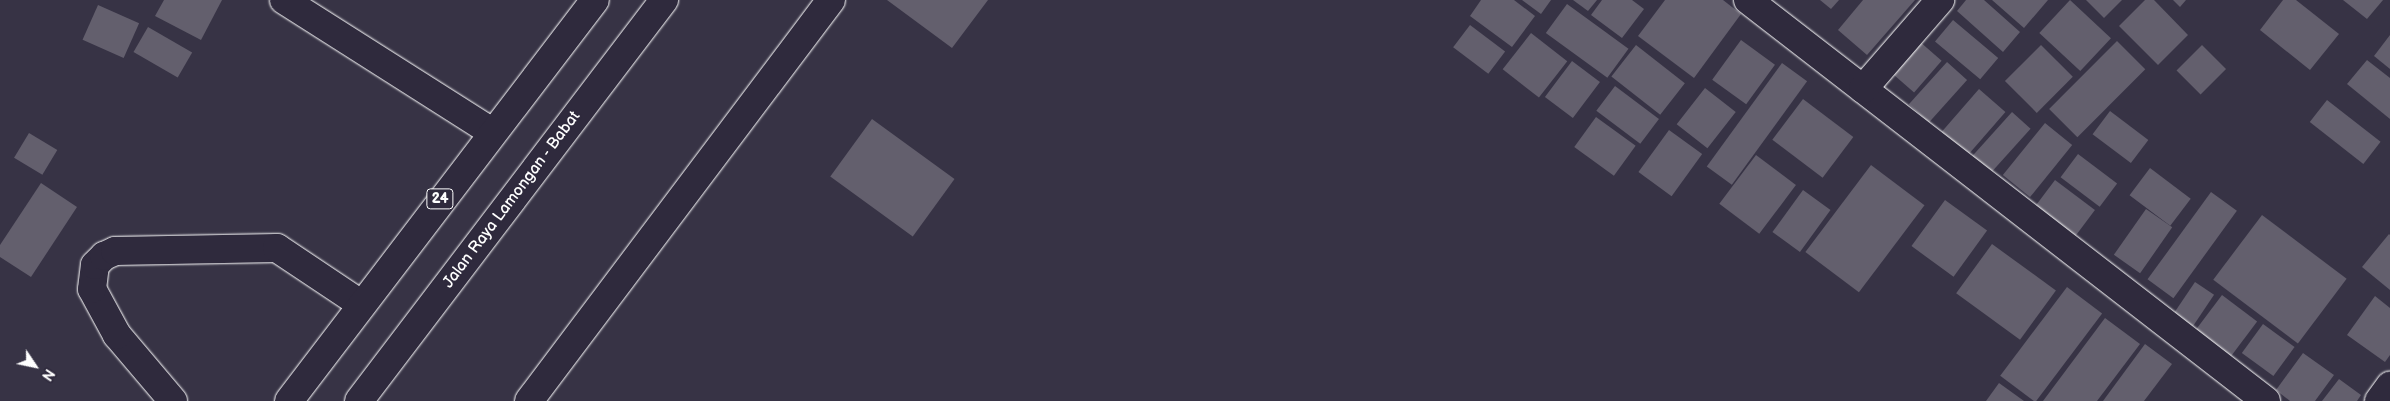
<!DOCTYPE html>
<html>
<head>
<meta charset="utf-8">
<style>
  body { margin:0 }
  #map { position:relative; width:2390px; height:401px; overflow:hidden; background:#373345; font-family:"Balsamiq Sans",sans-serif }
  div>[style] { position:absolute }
  .building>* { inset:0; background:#635f6d; transform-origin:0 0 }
  .roads { filter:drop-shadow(0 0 1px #fff) drop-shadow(0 0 1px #fff) }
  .minor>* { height:28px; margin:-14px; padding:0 14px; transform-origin:14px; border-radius:14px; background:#2f2a3d }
  .highway>* { height:28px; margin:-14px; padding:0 14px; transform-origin:14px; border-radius:14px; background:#2f2a3d }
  span { translate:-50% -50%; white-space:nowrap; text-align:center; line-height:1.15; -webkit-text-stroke:4px #2f2a3d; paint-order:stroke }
  .shield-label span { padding:1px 4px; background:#2f2a3d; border:1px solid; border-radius:4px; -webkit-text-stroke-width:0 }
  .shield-label { font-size:15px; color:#fff; font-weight:700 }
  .street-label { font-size:16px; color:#fff }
  .north { position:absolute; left:10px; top:341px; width:50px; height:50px; -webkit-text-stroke:4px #2f2a3d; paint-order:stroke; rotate:124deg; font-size:14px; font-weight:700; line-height:20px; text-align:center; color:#fff }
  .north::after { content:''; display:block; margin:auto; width:18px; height:22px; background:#fff; clip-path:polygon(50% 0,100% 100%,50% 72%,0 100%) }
</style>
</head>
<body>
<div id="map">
  <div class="building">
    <div style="clip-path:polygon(164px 0,222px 0,201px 40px,155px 16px)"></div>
    <div style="clip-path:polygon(887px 0,988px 0,952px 48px)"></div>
    <div style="clip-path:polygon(1481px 0,1514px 0,1535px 16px,1512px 47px,1470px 16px)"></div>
    <div style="clip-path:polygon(1522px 0,1551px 0,1541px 14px)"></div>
    <div style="clip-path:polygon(1573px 0,1597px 0,1588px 11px)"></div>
    <div style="clip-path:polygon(1602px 0,1632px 0,1644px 9px,1622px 38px,1591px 15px)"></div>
    <div style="clip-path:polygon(1665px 0,1723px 0,1741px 14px,1694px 78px,1638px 36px)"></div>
    <div style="clip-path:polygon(1820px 0,1839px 0,1831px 9px)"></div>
    <div style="clip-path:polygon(1863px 0,1915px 0,1867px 55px,1838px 30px)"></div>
    <div style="clip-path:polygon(1966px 0,1984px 0,2020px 32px,2003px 52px,1957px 11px)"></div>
    <div style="clip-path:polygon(1992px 0,2048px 0,2024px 28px)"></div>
    <div style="left:2070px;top:0;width:56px;height:45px;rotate:43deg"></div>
    <div style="clip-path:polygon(2086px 0,2122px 0,2104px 18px)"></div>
    <div style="clip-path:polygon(2145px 0,2154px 0,2188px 35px,2158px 65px,2119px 26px)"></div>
    <div style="clip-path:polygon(2173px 0,2186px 0,2180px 7px)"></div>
    <div style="clip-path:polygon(2283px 0,2296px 0,2339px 34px,2310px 70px,2260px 30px)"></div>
    <div style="clip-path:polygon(2343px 0,2383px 0,2367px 19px)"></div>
    <div style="left:1567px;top:4px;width:76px;height:36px;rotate:36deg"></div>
    <div style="left:98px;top:5px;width:45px;height:38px;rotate:24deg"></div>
    <div style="left:1953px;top:20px;width:59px;height:28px;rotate:40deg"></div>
    <div style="left:1470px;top:25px;width:44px;height:28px;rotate:37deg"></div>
    <div style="left:148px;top:27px;width:51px;height:29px;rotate:30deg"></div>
    <div style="left:1531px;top:33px;width:46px;height:46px;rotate:38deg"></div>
    <div style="clip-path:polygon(2390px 35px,2390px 69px,2374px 56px)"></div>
    <div style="left:1741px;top:40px;width:42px;height:49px;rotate:36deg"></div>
    <div style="left:1919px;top:41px;width:30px;height:42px;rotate:41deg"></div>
    <div style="left:2117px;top:41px;width:40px;height:96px;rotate:45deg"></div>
    <div style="left:1636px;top:45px;width:62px;height:40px;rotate:38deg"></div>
    <div style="left:2041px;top:45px;width:45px;height:51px;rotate:45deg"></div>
    <div style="left:2202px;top:45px;width:34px;height:36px;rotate:45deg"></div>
    <div style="clip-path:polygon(2367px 60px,2390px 78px,2390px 119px,2347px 84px)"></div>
    <div style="left:1572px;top:61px;width:35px;height:45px;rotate:37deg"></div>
    <div style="left:1947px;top:62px;width:27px;height:57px;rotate:42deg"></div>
    <div style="left:1782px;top:63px;width:31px;height:128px;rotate:36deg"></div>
    <div style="left:1615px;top:86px;width:55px;height:31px;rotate:37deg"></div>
    <div style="left:1705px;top:88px;width:39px;height:46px;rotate:38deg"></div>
    <div style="left:1979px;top:89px;width:35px;height:63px;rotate:41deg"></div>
    <div style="left:1803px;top:99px;width:63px;height:51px;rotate:37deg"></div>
    <div style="left:2327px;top:100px;width:68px;height:28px;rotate:38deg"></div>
    <div style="left:2110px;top:111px;width:48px;height:29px;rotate:37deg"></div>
    <div style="left:2012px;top:112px;width:25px;height:67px;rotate:42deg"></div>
    <div style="left:1596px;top:117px;width:49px;height:37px;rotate:36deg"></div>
    <div style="left:872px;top:119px;width:102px;height:71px;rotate:36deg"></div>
    <div style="left:2045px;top:123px;width:35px;height:67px;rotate:39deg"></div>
    <div style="left:1669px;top:130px;width:41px;height:52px;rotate:36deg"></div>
    <div style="left:29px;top:133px;width:33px;height:29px;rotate:31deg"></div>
    <div style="left:2078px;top:154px;width:49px;height:29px;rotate:37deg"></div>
    <div style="left:1756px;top:155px;width:50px;height:61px;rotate:37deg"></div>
    <div style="left:1871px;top:165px;width:67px;height:109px;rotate:37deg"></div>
    <div style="left:2150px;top:168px;width:51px;height:34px;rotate:37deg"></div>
    <div style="left:2055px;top:180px;width:50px;height:39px;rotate:37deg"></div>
    <div style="clip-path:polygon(41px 183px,77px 207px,31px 277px,0 257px,0 245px)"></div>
    <div style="left:1803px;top:190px;width:34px;height:52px;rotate:36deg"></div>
    <div style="left:2211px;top:192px;width:32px;height:108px;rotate:36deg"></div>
    <div style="left:1945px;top:200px;width:52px;height:57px;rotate:36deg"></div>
    <div style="left:2146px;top:209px;width:32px;height:56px;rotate:35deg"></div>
    <div style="left:2262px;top:215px;width:106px;height:81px;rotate:37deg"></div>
    <div style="clip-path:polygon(2389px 234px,2390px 235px,2390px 290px,2362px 267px)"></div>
    <div style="left:1992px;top:244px;width:79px;height:61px;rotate:36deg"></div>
    <div style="left:2195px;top:282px;width:23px;height:39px;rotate:34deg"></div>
    <div style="left:2067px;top:287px;width:44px;height:111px;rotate:37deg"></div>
    <div style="left:2222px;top:295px;width:44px;height:45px;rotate:37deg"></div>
    <div style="clip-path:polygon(2375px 296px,2390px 308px,2390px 355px,2385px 362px,2347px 335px)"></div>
    <div style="clip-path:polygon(2105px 318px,2140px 344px,2097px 401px,2043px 401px)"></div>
    <div style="left:2263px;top:324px;width:39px;height:36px;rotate:36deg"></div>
    <div style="clip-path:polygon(2145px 344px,2172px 364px,2144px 401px,2103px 401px)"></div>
    <div style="clip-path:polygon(2303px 353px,2334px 375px,2315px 401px,2290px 401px,2276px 390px)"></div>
    <div style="clip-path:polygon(2339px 379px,2361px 395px,2357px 401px,2322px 401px)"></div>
    <div style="clip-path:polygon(1999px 383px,2024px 401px,1986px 401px)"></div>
  </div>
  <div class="roads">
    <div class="minor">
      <div style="left:284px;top:0;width:246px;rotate:32.4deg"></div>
      <div style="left:1748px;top:0;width:655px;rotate:37.74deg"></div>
      <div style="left:1863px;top:89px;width:118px;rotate:-49.1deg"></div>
      <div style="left:173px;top:401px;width:87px;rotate:-130.3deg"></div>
      <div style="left:117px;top:335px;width:52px;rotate:-118.5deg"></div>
      <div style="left:92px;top:289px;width:24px;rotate:-83deg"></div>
      <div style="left:95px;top:265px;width:13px;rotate:-45deg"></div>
      <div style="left:104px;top:256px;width:12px;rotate:-24deg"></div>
      <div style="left:115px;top:251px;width:162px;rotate:-1.1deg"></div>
      <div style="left:277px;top:248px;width:101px;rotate:33.7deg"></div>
      <div style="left:529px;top:401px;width:502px;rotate:-53.02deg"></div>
      <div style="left:2379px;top:401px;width:19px;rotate:-54deg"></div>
    </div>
    <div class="highway">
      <div style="left:289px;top:401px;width:504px;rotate:-52.65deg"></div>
      <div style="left:359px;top:401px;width:504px;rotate:-52.74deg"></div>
    </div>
  </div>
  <div class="shield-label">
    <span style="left:440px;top:199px">24</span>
  </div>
  <div class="street-label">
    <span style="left:512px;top:200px;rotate:-53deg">Jalan Raya Lamongan - Babat</span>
  </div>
  <div class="north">N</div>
</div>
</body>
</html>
